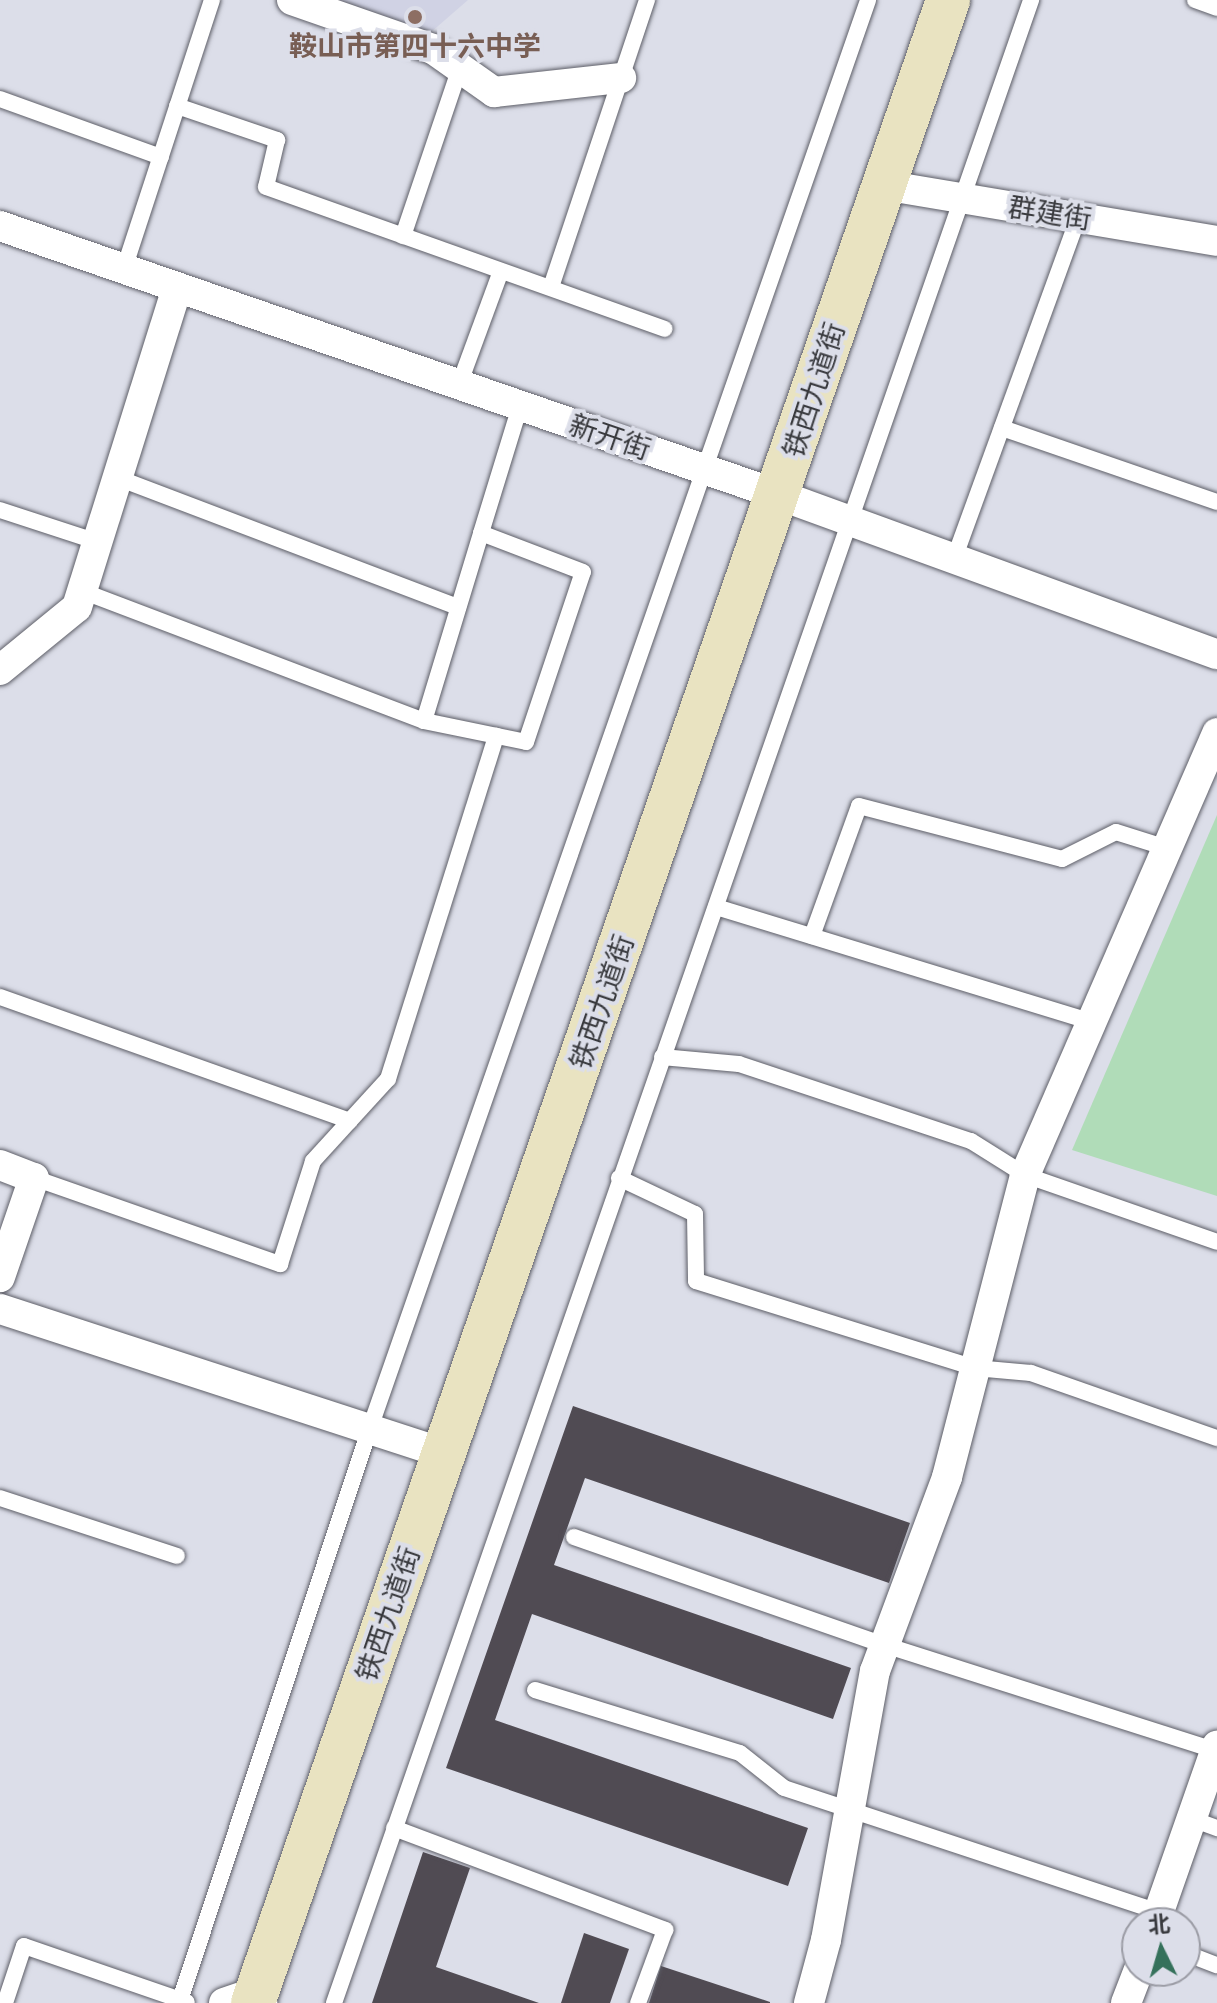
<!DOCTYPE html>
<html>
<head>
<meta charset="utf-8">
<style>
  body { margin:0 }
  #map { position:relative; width:1217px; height:2003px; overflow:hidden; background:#dcdee9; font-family:Montserrat,"Noto Sans SC",sans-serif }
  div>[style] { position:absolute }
  .built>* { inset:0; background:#d0d2e4 }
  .green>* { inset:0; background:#b0dcb8 }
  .building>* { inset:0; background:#504b53 }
  .roads { filter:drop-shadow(0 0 2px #5d5e67) drop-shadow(0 0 2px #5d5e67) }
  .service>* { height:16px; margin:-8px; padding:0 8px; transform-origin:8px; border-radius:8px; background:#fff }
  .minor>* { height:30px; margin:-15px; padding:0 15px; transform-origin:15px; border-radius:15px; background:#fff }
  .secondary>* { height:44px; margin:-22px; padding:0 22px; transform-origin:22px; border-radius:22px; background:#e9e3c1 }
  .dots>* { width:22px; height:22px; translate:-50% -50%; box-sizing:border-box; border:4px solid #dcdee9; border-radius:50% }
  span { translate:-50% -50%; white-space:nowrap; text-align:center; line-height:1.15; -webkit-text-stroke:8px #dcdee9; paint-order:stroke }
  .education-label { font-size:28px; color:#785e54; font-weight:700 }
  .street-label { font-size:28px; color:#393a3e }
  .north { position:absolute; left:1121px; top:1907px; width:80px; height:80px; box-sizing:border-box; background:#dcdee9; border:2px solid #9b9ca5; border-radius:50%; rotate:355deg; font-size:22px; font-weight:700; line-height:32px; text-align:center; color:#393a3e }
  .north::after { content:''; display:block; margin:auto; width:28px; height:36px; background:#35715b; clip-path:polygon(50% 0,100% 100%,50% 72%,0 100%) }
</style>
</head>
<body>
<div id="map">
  <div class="built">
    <div style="clip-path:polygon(334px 0,468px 0,430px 33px)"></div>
  </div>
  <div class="green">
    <div style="clip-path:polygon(1217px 815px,1217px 1196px,1072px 1150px)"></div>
  </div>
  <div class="building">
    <div style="clip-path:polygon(573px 1406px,910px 1523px,889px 1583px,585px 1478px,554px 1565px,851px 1668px,833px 1719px,532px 1614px,495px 1720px,808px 1828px,788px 1886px,446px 1768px)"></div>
    <div style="clip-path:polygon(423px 1852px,470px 1868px,436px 1967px,539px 2003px,372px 2003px)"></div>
    <div style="clip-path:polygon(584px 1933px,629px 1949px,610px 2003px,561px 2003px)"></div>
    <div style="clip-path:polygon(661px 1966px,770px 2002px,770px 2003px,649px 2003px)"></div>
  </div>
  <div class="roads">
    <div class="service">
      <div style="left:1195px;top:0;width:23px;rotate:20deg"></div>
      <div style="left:0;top:99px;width:171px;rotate:19.8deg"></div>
      <div style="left:177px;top:106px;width:106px;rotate:18.8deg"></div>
      <div style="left:277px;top:140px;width:48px;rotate:103.2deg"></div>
      <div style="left:266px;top:187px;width:423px;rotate:19.6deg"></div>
      <div style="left:403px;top:236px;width:177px;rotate:-71.3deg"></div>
      <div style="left:124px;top:269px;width:283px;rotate:-71.9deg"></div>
      <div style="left:551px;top:287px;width:303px;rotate:-71.5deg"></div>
      <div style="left:459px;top:385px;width:121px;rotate:-69.8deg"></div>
      <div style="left:1002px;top:428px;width:227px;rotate:19deg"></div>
      <div style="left:118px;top:478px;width:364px;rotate:20.8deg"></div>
      <div style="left:0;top:510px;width:103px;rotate:18.1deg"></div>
      <div style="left:954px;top:559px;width:363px;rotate:-70deg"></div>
      <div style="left:82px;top:591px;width:366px;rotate:20.8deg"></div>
      <div style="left:424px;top:721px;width:104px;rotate:11.6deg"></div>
      <div style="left:526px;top:742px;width:179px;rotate:-71.5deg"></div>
      <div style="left:583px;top:572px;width:109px;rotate:-159.1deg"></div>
      <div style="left:481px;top:533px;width:133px;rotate:-72.9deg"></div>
      <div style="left:424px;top:721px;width:196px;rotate:-73.1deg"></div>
      <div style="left:716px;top:907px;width:393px;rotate:17deg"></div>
      <div style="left:812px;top:936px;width:138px;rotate:-70.1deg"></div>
      <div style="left:859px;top:806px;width:210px;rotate:14.6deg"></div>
      <div style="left:1062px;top:859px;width:60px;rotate:-26.6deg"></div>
      <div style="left:1116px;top:832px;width:53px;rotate:17.4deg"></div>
      <div style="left:0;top:997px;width:371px;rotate:19.5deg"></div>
      <div style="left:662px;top:1057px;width:77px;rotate:5.2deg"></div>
      <div style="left:739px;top:1064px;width:244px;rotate:18.4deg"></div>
      <div style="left:971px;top:1141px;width:64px;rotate:32.2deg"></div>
      <div style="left:1025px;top:1175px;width:203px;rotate:19.2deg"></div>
      <div style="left:34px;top:1178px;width:261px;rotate:19.3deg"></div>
      <div style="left:280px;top:1264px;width:108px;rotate:-72.2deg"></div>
      <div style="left:313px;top:1161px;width:111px;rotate:-47.6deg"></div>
      <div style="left:388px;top:1079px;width:360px;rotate:-72.5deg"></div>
      <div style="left:619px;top:1178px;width:84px;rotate:25.3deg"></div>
      <div style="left:695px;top:1214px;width:67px;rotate:89.1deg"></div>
      <div style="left:696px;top:1281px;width:292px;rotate:17.3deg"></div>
      <div style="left:975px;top:1368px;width:56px;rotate:5.1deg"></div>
      <div style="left:1031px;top:1373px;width:197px;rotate:19.3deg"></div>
      <div style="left:0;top:1498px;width:186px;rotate:18.1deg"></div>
      <div style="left:574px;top:1537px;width:329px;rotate:19.2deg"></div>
      <div style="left:885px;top:1645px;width:346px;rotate:17.7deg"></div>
      <div style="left:535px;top:1690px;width:214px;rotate:17.1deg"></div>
      <div style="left:740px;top:1753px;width:56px;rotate:38.5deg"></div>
      <div style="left:784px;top:1788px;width:395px;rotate:18.3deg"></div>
      <div style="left:1192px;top:1819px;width:27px;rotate:20deg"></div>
      <div style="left:394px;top:1828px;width:290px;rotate:20.6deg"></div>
      <div style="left:665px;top:1930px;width:78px;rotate:110.3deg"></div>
      <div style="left:1185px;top:1953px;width:34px;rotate:21deg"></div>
      <div style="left:180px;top:2000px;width:603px;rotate:-71.63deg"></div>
      <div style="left:370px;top:1428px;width:1512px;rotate:-70.77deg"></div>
      <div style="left:5px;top:2003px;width:60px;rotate:-71.6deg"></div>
      <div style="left:24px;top:1946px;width:172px;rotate:19deg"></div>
      <div style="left:334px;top:2003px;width:2121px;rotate:-70.81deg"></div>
    </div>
    <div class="minor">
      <div style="left:292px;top:0;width:149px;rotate:19.2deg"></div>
      <div style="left:433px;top:49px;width:75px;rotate:35.2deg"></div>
      <div style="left:494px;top:92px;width:128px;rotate:-6.3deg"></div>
      <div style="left:883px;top:185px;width:339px;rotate:9.5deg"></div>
      <div style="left:0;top:226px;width:824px;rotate:19.05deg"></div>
      <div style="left:779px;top:495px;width:466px;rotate:20deg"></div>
      <div style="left:0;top:670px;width:99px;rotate:-39.3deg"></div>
      <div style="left:77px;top:607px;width:334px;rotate:-72.6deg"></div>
      <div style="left:0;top:1165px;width:36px;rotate:21deg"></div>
      <div style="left:34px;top:1178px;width:105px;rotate:109deg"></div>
      <div style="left:0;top:1309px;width:467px;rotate:18deg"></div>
      <div style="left:1155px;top:1923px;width:188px;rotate:-70.7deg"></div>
      <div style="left:224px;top:2003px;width:34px;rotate:-19deg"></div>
      <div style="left:256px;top:1992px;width:13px;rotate:61deg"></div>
      <div style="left:809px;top:2003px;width:65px;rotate:-74.9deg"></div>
      <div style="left:826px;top:1940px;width:273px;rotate:-79.7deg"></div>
      <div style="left:875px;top:1671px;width:207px;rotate:-69.6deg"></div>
      <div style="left:947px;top:1477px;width:312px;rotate:-75.5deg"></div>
      <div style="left:1025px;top:1175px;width:482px;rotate:-66.5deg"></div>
      <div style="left:1126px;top:2003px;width:34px;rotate:-69deg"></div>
    </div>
    <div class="secondary">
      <div style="left:253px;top:2003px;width:2120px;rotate:-70.86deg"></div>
    </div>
  </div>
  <div class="dots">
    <div style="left:415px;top:17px;background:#8d6e63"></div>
  </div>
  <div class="education-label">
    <span style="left:415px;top:46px">鞍山市第四十六中学</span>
  </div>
  <div class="street-label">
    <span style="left:1050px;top:213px;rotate:9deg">群建街</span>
    <span style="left:814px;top:390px;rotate:-72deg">铁西九道街</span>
    <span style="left:610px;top:437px;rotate:19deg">新开街</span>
    <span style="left:602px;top:1002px;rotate:-71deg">铁西九道街</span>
    <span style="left:388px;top:1614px;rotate:-71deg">铁西九道街</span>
  </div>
  <div class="north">北</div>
</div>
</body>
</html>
